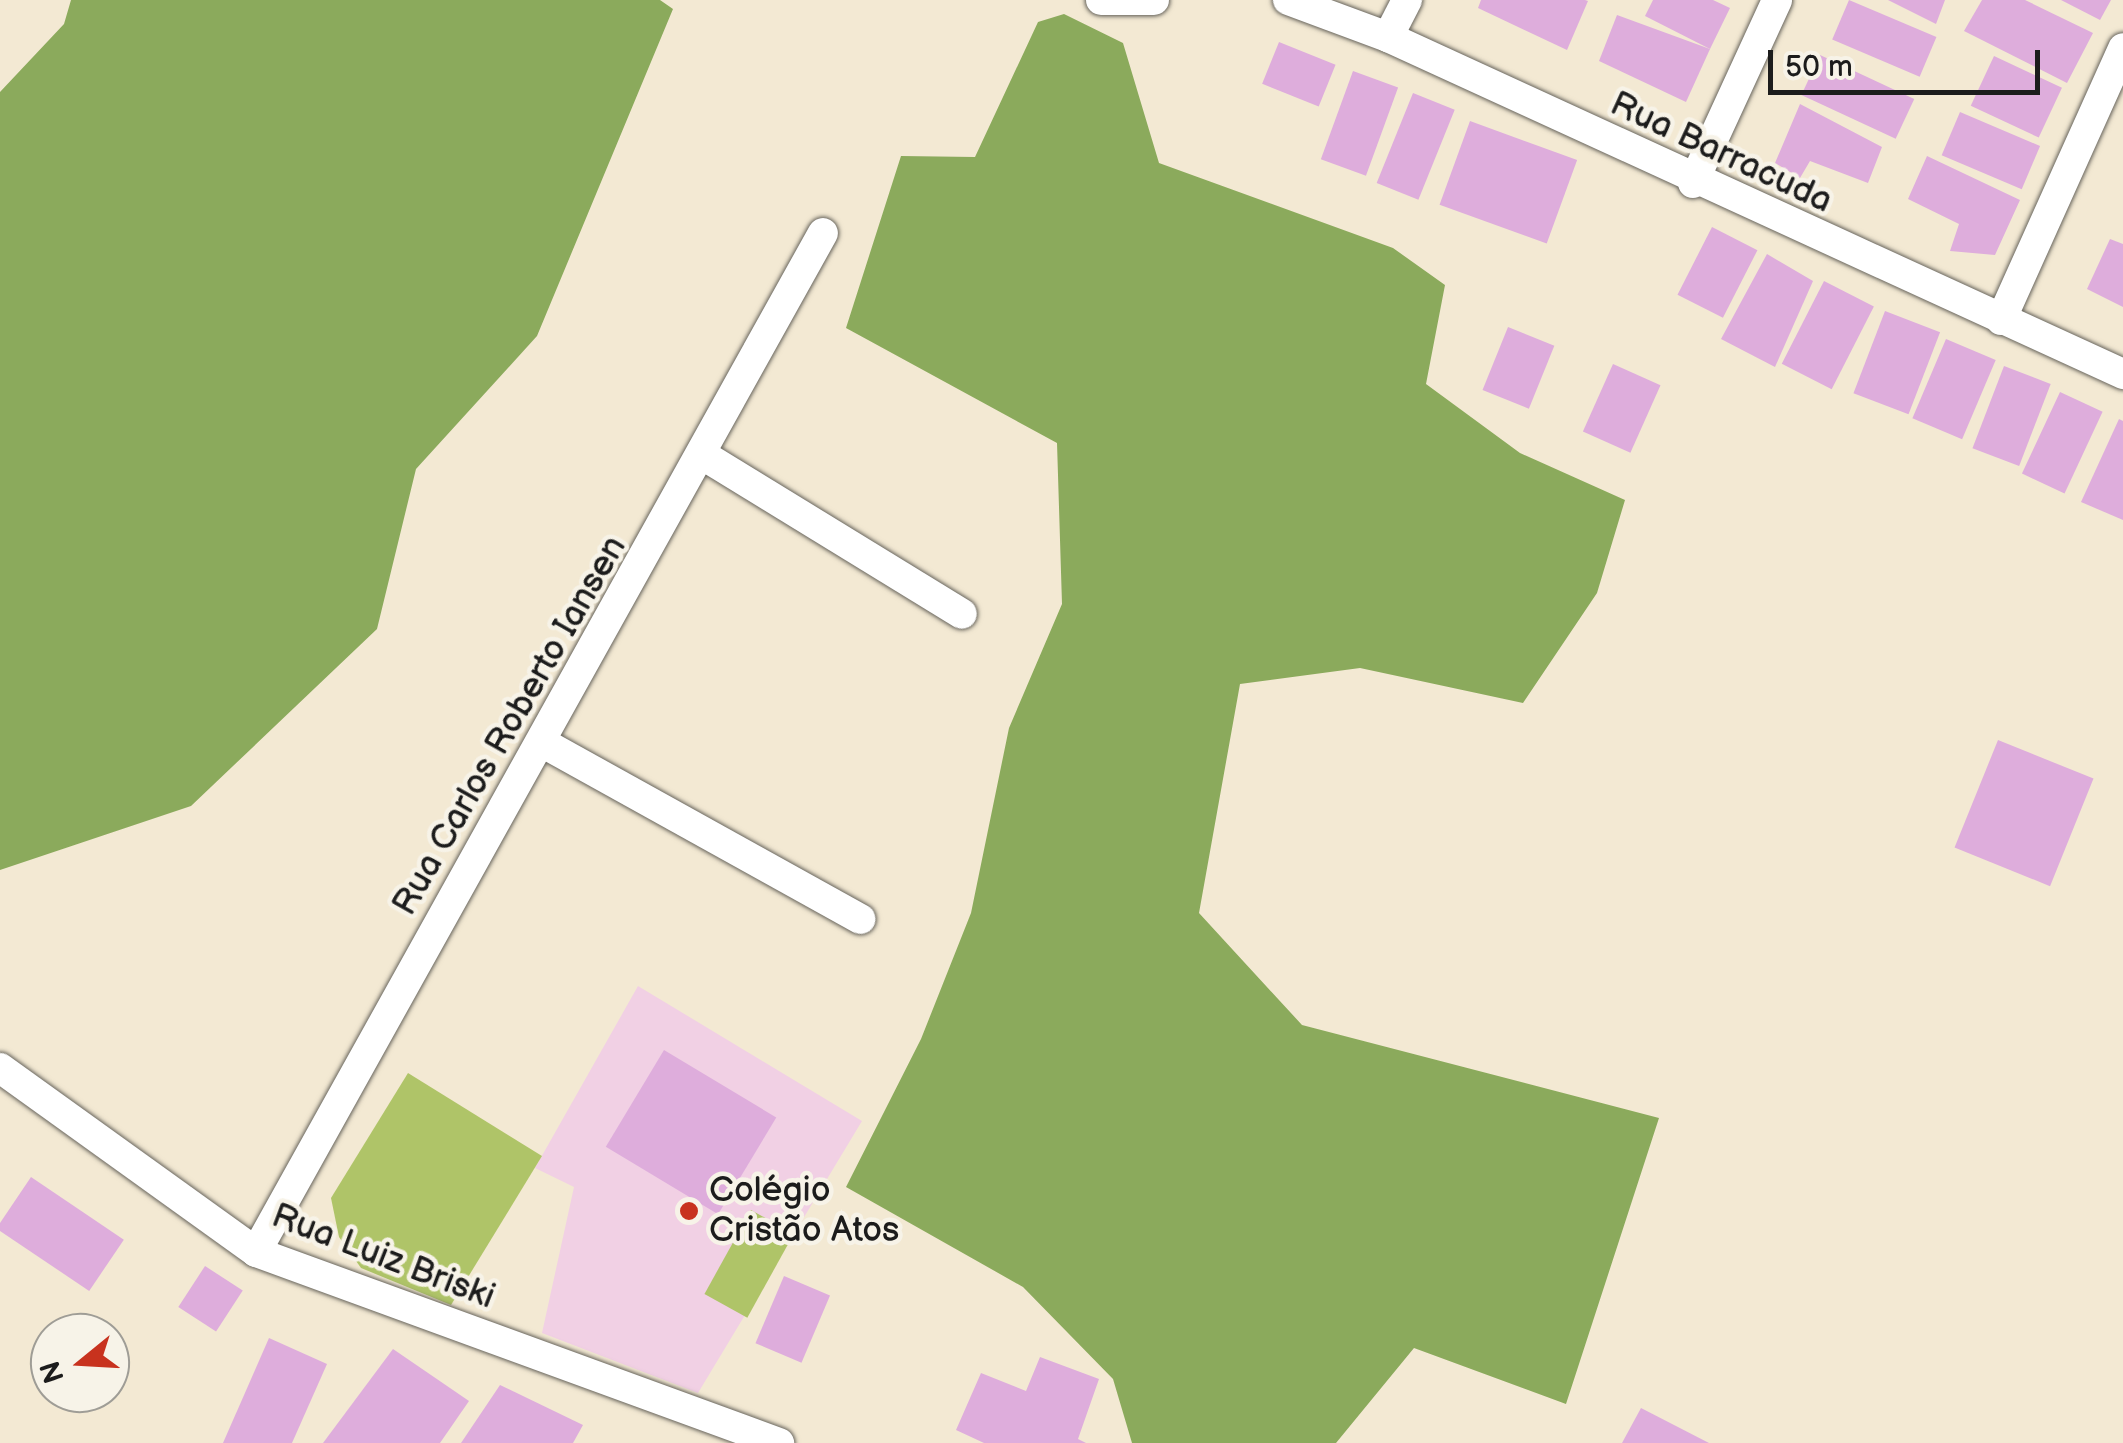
<!DOCTYPE html>
<html>
<head>
<meta charset="utf-8">
<style>
  body { margin:0 }
  #map { position:relative; width:2123px; height:1443px; overflow:hidden; background:#f3e9d3; font-family:"Balsamiq Sans",sans-serif }
  div>[style] { position:absolute }
  .built>* { inset:0; background:#f1d0e4 }
  .green>* { inset:0; background:#afc468; transform-origin:0 0 }
  .forest>* { inset:0; background:#8baa5c }
  .building>* { inset:0; background:#deaddc; transform-origin:0 0 }
  .roads { filter:drop-shadow(0 0 2px #67645c) drop-shadow(0 0 2px #67645c) }
  .street>* { height:30px; margin:-15px; padding:0 15px; transform-origin:15px; border-radius:15px; background:#fff }
  .dots>* { width:28px; height:28px; translate:-50% -50%; box-sizing:border-box; border:5px solid #f7f3e8; border-radius:50% }
  span { translate:-50% -50%; white-space:nowrap; text-align:center; line-height:1.15; -webkit-text-stroke:9px #f7f3e8; paint-order:stroke }
  .street-label { font-size:35px; color:#1c1c1c }
  .poi-label { font-size:35px; color:#1c1c1c }
  .left { translate:0 -50%; text-align:left }
  .north { position:absolute; left:30px; top:1313px; width:100px; height:100px; box-sizing:border-box; background:#f7f3e8; border:2px solid #9f9d96; border-radius:50%; rotate:252deg; font-size:28px; font-weight:700; line-height:40px; text-align:center; color:#1c1c1c }
  .north::after { content:''; display:block; margin:auto; width:35px; height:45px; background:#c8321e; clip-path:polygon(50% 0,100% 100%,50% 72%,0 100%) }
  .scale { position:absolute; left:1768px; top:50px; width:272px; height:45px; box-sizing:border-box; border:5px solid #1c1c1c; border-top:0; padding-left:12px; font-size:30px; line-height:35px; white-space:nowrap; color:#1c1c1c; -webkit-text-stroke:8px #f7f3e8; paint-order:stroke }
</style>
</head>
<body>
<div id="map">
  <div class="built">
    <div style="clip-path:polygon(638px 986px,862px 1121px,698px 1393px,542px 1333px,574px 1187px,535px 1168px)"></div>
  </div>
  <div class="green">
    <div style="clip-path:polygon(408px 1073px,542px 1156px,451px 1305px,361px 1268px,339px 1237px,331px 1198px)"></div>
    <div style="left:751px;top:1210px;width:49px;height:96px;rotate:29deg"></div>
  </div>
  <div class="forest">
    <div style="clip-path:polygon(71px 0,660px 0,673px 9px,537px 336px,416px 469px,377px 629px,191px 806px,0 870px,0 92px,64px 24px)"></div>
    <div style="clip-path:polygon(1064px 14px,1123px 43px,1159px 163px,1393px 248px,1445px 285px,1426px 384px,1520px 453px,1625px 500px,1597px 593px,1523px 703px,1360px 668px,1240px 684px,1199px 913px,1302px 1025px,1659px 1118px,1566px 1404px,1414px 1348px,1336px 1443px,1132px 1443px,1113px 1379px,1023px 1287px,846px 1187px,921px 1039px,971px 913px,1009px 728px,1062px 604px,1057px 443px,846px 328px,901px 156px,975px 157px,1038px 22px)"></div>
  </div>
  <div class="building">
    <div style="clip-path:polygon(1481px 0,1585px 0,1588px 1px,1567px 50px,1478px 8px)"></div>
    <div style="clip-path:polygon(1653px 0,1713px 0,1730px 8px,1710px 49px,1645px 16px)"></div>
    <div style="left:1849px;top:0;width:95px;height:43px;rotate:23deg"></div>
    <div style="clip-path:polygon(1888px 0,1945px 0,1936px 24px)"></div>
    <div style="clip-path:polygon(1982px 0,2025px 0,2093px 33px,2067px 83px,1964px 31px)"></div>
    <div style="clip-path:polygon(2061px 0,2111px 0,2100px 20px)"></div>
    <div style="clip-path:polygon(1617px 15px,1710px 49px,1686px 102px,1599px 61px)"></div>
    <div style="left:1279px;top:42px;width:61px;height:45px;rotate:22deg"></div>
    <div style="left:1820px;top:55px;width:104px;height:44px;rotate:25deg"></div>
    <div style="left:1994px;top:56px;width:75px;height:55px;rotate:25deg"></div>
    <div style="left:1353px;top:71px;width:48px;height:94px;rotate:20deg"></div>
    <div style="left:1413px;top:93px;width:45px;height:97px;rotate:22deg"></div>
    <div style="clip-path:polygon(1800px 104px,1882px 147px,1868px 183px,1810px 161px,1800px 178px,1775px 163px)"></div>
    <div style="left:1960px;top:112px;width:87px;height:47px;rotate:23deg"></div>
    <div style="left:1470px;top:121px;width:114px;height:89px;rotate:20deg"></div>
    <div style="clip-path:polygon(1927px 156px,2020px 200px,1995px 255px,1950px 251px,1959px 224px,1908px 199px)"></div>
    <div style="left:1712px;top:227px;width:51px;height:76px;rotate:27deg"></div>
    <div style="clip-path:polygon(2110px 239px,2123px 244px,2123px 307px,2087px 289px)"></div>
    <div style="clip-path:polygon(1767px 254px,1813px 281px,1775px 367px,1721px 339px)"></div>
    <div style="left:1824px;top:281px;width:56px;height:93px;rotate:27deg"></div>
    <div style="left:1885px;top:311px;width:59px;height:88px;rotate:21deg"></div>
    <div style="left:1508px;top:327px;width:50px;height:68px;rotate:22deg"></div>
    <div style="left:1946px;top:339px;width:54px;height:86px;rotate:23deg"></div>
    <div style="left:1613px;top:364px;width:52px;height:74px;rotate:24deg"></div>
    <div style="left:2004px;top:366px;width:50px;height:88px;rotate:21deg"></div>
    <div style="left:2060px;top:392px;width:47px;height:90px;rotate:25deg"></div>
    <div style="clip-path:polygon(2119px 419px,2123px 421px,2123px 520px,2081px 502px)"></div>
    <div style="left:1998px;top:740px;width:103px;height:116px;rotate:22deg"></div>
    <div style="left:664px;top:1050px;width:131px;height:113px;rotate:31deg"></div>
    <div style="left:31px;top:1177px;width:112px;height:62px;rotate:34deg"></div>
    <div style="left:205px;top:1266px;width:45px;height:49px;rotate:33deg"></div>
    <div style="left:784px;top:1276px;width:50px;height:73px;rotate:23deg"></div>
    <div style="clip-path:polygon(269px 1338px,327px 1364px,292px 1443px,223px 1443px)"></div>
    <div style="clip-path:polygon(393px 1349px,469px 1401px,440px 1443px,323px 1443px)"></div>
    <div style="clip-path:polygon(1040px 1357px,1099px 1379px,1078px 1439px,1086px 1443px,984px 1443px,956px 1430px,981px 1373px,1026px 1391px)"></div>
    <div style="clip-path:polygon(500px 1385px,583px 1425px,573px 1443px,461px 1443px)"></div>
    <div style="clip-path:polygon(1641px 1408px,1709px 1443px,1622px 1443px)"></div>
  </div>
  <div class="roads">
    <div class="street">
      <div style="left:1101px;top:0;width:53px"></div>
      <div style="left:1288px;top:0;width:107px;rotate:20.3deg"></div>
      <div style="left:1388px;top:37px;width:809px;rotate:24.63deg"></div>
      <div style="left:1388px;top:37px;width:42px;rotate:-62.8deg"></div>
      <div style="left:1693px;top:183px;width:201px;rotate:-65.3deg"></div>
      <div style="left:2001px;top:320px;width:298px;rotate:-65.8deg"></div>
      <div style="left:706px;top:457px;width:300px;rotate:31.5deg"></div>
      <div style="left:543px;top:743px;width:363px;rotate:29deg"></div>
      <div style="left:0;top:1068px;width:315px;rotate:35.7deg"></div>
      <div style="left:256px;top:1252px;width:557px;rotate:20.06deg"></div>
      <div style="left:256px;top:1252px;width:1166px;rotate:-60.91deg"></div>
    </div>
  </div>
  <div class="dots">
    <div style="left:689px;top:1211px;background:#c8321e"></div>
  </div>
  <div class="street-label">
    <span style="left:1721px;top:153px;rotate:25deg">Rua Barracuda</span>
    <span style="left:510px;top:726px;rotate:-60deg">Rua Carlos Roberto Iansen</span>
    <span style="left:383px;top:1257px;rotate:21deg">Rua Luiz Briski</span>
  </div>
  <div class="poi-label">
    <span class="left" style="left:709px;top:1211px">Colégio<br>Cristão Atos</span>
  </div>
  <div class="north">N</div>
  <div class="scale">50 m</div>
</div>
</body>
</html>
